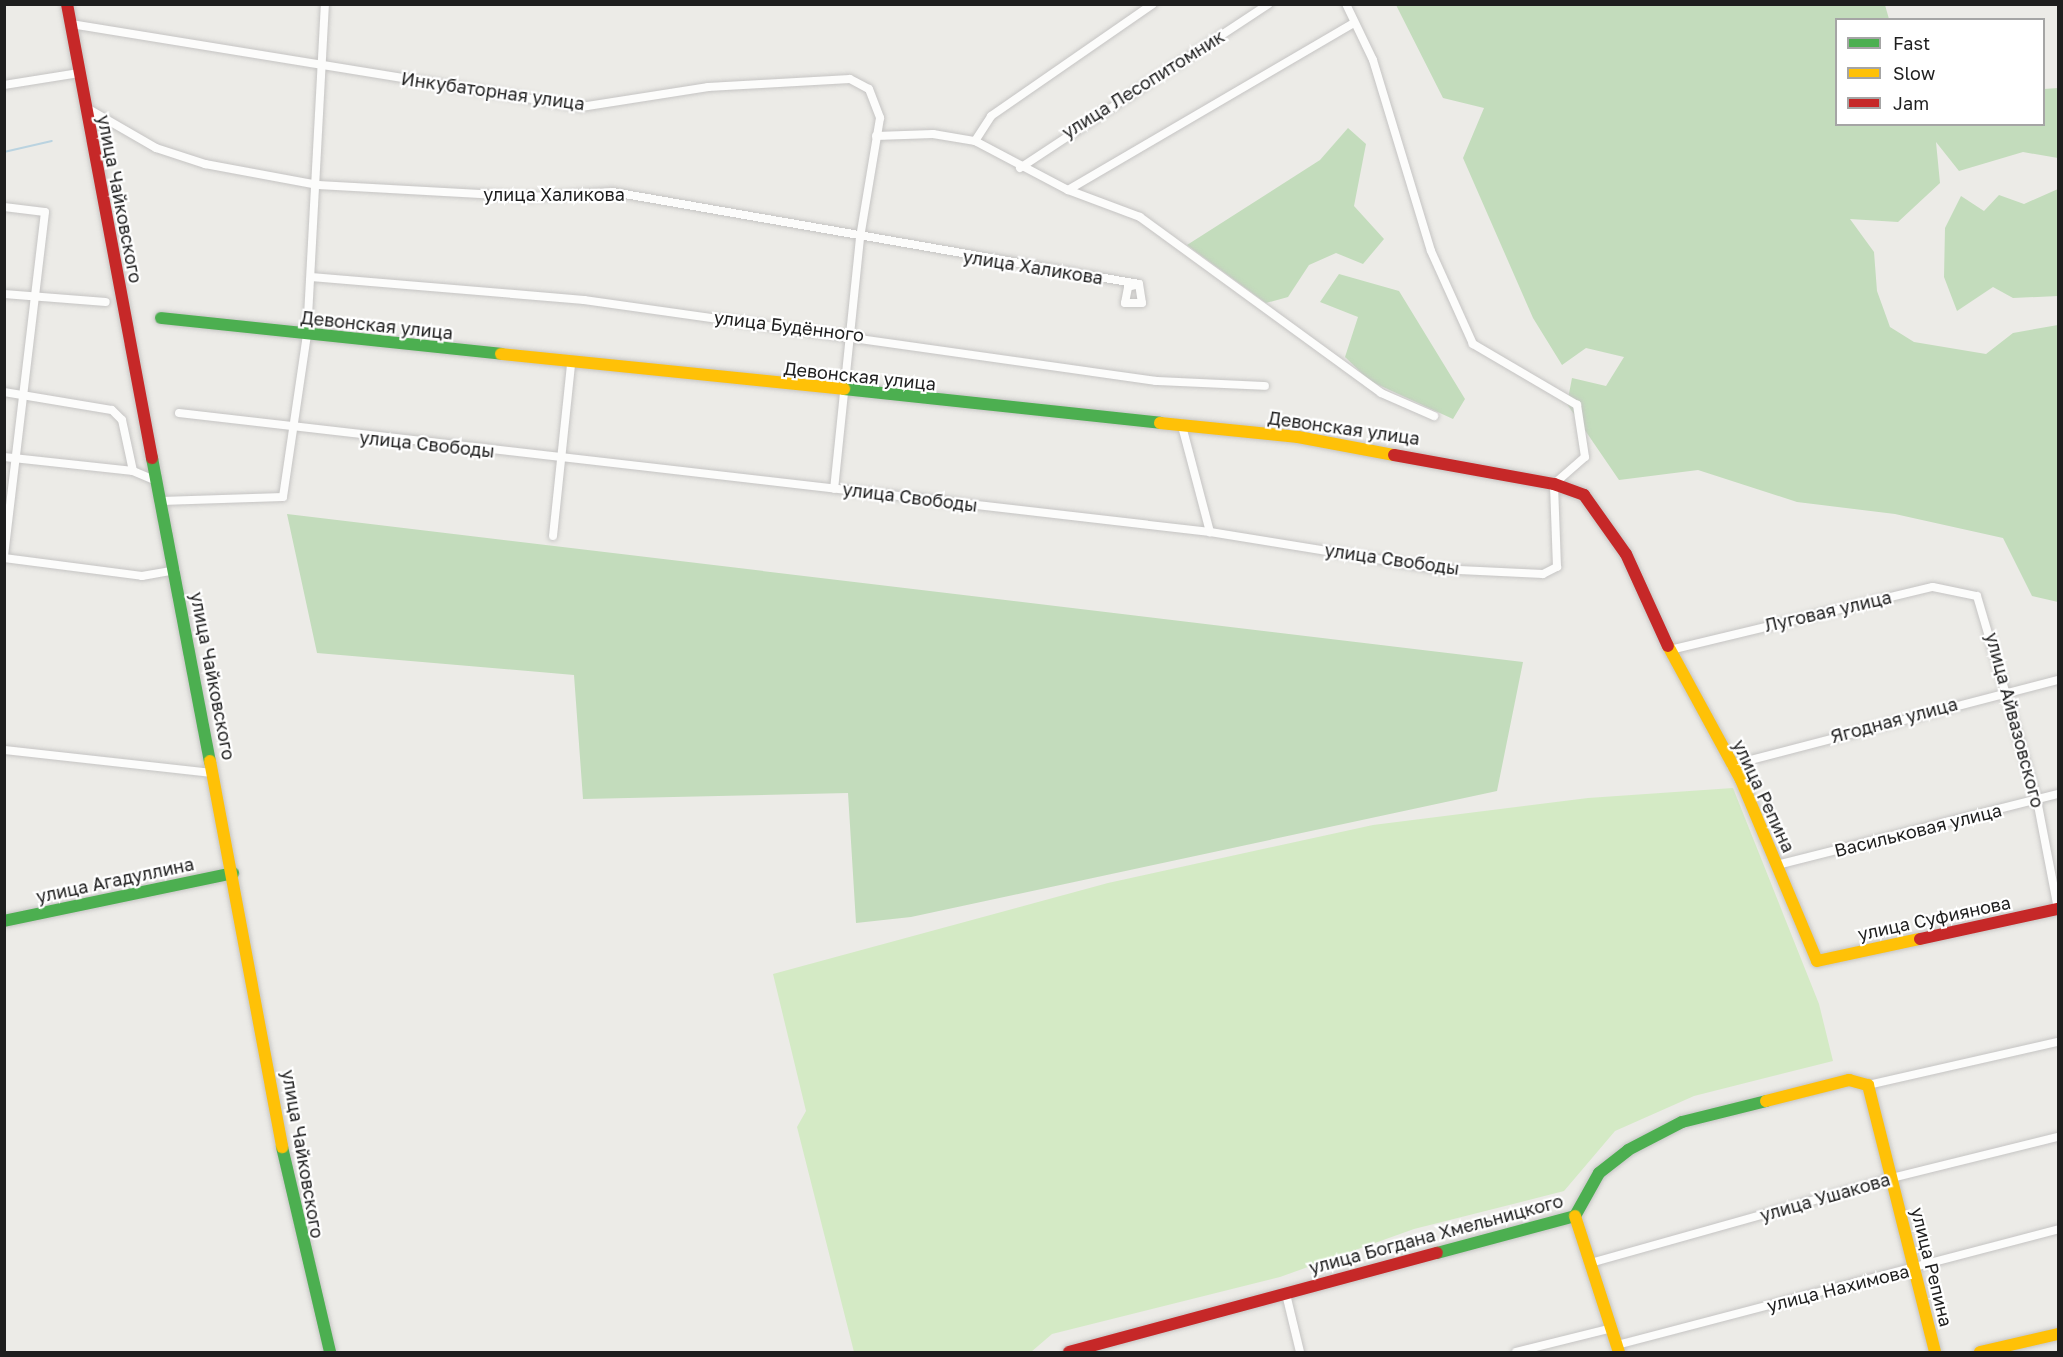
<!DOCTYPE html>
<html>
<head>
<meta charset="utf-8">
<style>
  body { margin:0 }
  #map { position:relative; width:2063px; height:1357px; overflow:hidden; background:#ecebe7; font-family:"Golos Text",sans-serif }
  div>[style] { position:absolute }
  .grass>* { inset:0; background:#d4eac5 }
  .forest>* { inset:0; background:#c3dcbc }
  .stream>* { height:2px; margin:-1px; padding:0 1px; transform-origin:1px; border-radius:1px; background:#bad3e0 }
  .roads { filter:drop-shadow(0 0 2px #c5c4c3) drop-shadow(0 0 2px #c5c4c3) }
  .street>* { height:8px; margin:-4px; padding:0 4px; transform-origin:4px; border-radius:4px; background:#fcfcfb }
  .fast>* { height:12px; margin:-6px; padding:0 6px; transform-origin:6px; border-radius:6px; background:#4caf50 }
  .slow>* { height:12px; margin:-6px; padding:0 6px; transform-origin:6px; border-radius:6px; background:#ffc107 }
  .jam>* { height:12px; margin:-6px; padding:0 6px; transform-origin:6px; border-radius:6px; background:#c62828 }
  span { translate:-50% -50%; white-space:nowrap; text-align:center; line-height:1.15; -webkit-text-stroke:4.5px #fff; paint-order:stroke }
  .street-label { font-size:18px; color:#1e1e1e }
  .frame { position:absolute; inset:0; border:6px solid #1e1e1e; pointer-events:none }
  .legend { position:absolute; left:1835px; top:18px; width:210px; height:108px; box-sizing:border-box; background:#fff; border:2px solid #a5a5a5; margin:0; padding:8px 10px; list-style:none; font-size:18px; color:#1e1e1e }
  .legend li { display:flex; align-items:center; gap:12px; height:30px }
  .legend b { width:30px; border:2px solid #a5a5a5 }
</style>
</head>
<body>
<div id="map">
  <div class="grass">
    <div style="clip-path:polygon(1733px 788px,1819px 1004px,1833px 1061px,1694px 1096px,1615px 1131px,1564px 1191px,1414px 1229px,1280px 1277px,1052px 1334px,1031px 1352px,854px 1352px,797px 1127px,806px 1111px,773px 974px,1108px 883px,1373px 825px,1588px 798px)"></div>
  </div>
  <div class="forest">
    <div style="clip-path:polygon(1396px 5px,1885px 5px,1889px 19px,1836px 20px,1836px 124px,2044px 124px,2044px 89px,2058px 88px,2058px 158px,2023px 152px,1959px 171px,1936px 142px,1940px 183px,1898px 222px,1850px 219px,1874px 252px,1877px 291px,1890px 327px,1914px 342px,1986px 354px,2013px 333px,2058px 325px,2058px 602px,2032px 596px,2003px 538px,1895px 514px,1797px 502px,1698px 470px,1619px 480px,1567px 404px,1572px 378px,1606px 386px,1624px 357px,1586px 348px,1562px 365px,1533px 318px,1463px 158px,1484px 108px,1443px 98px)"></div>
    <div style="clip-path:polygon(1348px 128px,1366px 144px,1354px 206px,1384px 239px,1363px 264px,1336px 253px,1309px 265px,1288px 297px,1266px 303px,1187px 245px,1320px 160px)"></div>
    <div style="clip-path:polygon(2058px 189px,2058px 296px,2013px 298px,1993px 287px,1957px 311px,1944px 277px,1945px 228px,1961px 196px,1984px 211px,1999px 195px,2024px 204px)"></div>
    <div style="clip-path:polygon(1339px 274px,1399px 291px,1465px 399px,1453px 419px,1370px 381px,1345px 357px,1358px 317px,1320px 302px)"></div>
    <div style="clip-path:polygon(287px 514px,1523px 662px,1497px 791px,911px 917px,856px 923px,848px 793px,583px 799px,574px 675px,317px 653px)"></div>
  </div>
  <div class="stream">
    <div style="left:4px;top:152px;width:49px;rotate:-12.9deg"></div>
  </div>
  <div class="roads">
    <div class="street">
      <div style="left:71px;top:24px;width:517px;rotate:9.24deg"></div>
      <div style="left:581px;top:107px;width:129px;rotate:-8.9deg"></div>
      <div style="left:708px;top:87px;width:142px;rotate:-3.2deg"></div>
      <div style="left:850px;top:79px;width:21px;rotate:28deg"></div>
      <div style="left:869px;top:89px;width:31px;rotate:69deg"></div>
      <div style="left:880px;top:118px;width:122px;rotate:99.5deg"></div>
      <div style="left:860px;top:238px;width:252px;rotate:95.9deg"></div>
      <div style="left:4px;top:85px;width:76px;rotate:-9.1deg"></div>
      <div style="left:85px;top:107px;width:82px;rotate:30deg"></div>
      <div style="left:156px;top:148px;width:52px;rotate:18.1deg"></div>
      <div style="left:205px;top:164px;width:115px;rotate:10.5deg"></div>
      <div style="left:318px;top:185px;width:212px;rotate:3.2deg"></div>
      <div style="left:530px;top:197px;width:83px;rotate:-3.4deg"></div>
      <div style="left:613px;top:192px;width:534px;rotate:9.92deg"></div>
      <div style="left:876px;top:136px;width:57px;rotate:-2deg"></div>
      <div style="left:933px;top:134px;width:43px;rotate:9.5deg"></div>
      <div style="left:975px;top:141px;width:105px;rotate:27.8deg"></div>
      <div style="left:1068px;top:190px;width:331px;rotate:-30.3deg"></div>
      <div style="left:975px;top:141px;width:30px;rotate:-57deg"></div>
      <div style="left:991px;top:116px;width:197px;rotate:-34.7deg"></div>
      <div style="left:1020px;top:168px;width:298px;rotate:-33.4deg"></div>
      <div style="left:1068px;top:190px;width:77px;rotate:20.6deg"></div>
      <div style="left:1140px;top:217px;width:298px;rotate:36.1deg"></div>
      <div style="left:1381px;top:393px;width:58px;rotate:23.5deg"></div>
      <div style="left:4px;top:207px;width:41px;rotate:7deg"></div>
      <div style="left:45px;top:212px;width:347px;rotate:96.8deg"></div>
      <div style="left:311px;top:277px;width:274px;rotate:4.8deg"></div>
      <div style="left:584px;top:300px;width:578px;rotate:8.06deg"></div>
      <div style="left:1156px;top:381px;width:109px;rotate:2.6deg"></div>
      <div style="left:1139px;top:284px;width:19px;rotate:81deg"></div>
      <div style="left:1142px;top:303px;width:17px;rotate:180deg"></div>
      <div style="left:1125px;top:303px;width:16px;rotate:-79deg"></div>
      <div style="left:1128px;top:287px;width:11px;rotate:-15deg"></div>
      <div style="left:4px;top:294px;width:102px;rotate:4.5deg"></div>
      <div style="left:4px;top:392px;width:109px;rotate:9.5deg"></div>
      <div style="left:112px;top:410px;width:14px;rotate:45deg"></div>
      <div style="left:122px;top:420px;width:52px;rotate:77.8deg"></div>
      <div style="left:179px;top:413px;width:1038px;rotate:6.58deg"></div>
      <div style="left:1210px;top:532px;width:231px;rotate:9.2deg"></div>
      <div style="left:1438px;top:569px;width:105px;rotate:2.7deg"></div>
      <div style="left:1543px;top:574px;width:16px;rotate:-27deg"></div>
      <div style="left:1557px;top:567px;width:83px;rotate:-92.1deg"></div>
      <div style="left:1554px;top:484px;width:41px;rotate:-41.1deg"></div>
      <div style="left:1585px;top:457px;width:53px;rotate:-98.7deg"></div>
      <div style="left:1577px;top:405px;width:121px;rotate:-149.6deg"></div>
      <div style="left:1473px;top:344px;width:102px;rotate:-114.3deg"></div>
      <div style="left:1431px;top:251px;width:200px;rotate:-106.9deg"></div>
      <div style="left:1373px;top:60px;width:62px;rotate:-115.7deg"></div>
      <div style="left:1182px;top:426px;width:110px;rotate:75.2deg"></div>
      <div style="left:4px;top:457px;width:130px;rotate:6.2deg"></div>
      <div style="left:133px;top:471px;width:25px;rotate:23deg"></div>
      <div style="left:161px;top:501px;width:122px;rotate:-1.9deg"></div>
      <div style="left:283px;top:497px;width:164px;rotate:-81.6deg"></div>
      <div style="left:307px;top:335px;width:331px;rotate:-86.9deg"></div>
      <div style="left:553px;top:536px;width:173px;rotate:-84deg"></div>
      <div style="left:4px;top:558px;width:139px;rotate:7.4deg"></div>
      <div style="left:142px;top:576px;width:34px;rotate:-10deg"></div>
      <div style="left:1670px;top:650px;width:270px;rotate:-13.5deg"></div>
      <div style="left:1933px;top:587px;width:45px;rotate:11.6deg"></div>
      <div style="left:1977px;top:596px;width:213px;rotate:73.6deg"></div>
      <div style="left:2037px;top:800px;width:111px;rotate:79.1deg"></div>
      <div style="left:4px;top:750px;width:210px;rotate:6.3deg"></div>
      <div style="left:1731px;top:765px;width:338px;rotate:-14.6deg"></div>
      <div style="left:1777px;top:865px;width:290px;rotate:-14.2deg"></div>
      <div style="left:1868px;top:1085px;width:195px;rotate:-12.8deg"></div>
      <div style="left:1594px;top:1262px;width:310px;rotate:-15.7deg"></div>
      <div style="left:1892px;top:1178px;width:171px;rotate:-13.9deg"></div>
      <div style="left:1286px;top:1294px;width:60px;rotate:76.4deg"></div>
      <div style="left:1617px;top:1345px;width:456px;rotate:-14.7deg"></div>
      <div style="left:1516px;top:1352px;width:99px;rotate:-14deg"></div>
    </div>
    <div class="fast">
      <div style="left:161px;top:318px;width:342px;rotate:6deg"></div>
      <div style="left:844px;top:389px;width:318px;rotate:6.1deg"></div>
      <div style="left:152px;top:458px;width:309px;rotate:79.2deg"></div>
      <div style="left:4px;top:921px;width:234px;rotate:-11.8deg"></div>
      <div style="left:282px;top:1147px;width:211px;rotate:76.8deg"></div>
      <div style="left:1437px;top:1253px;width:143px;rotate:-15deg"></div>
      <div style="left:1575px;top:1216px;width:49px;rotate:-60.8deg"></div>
      <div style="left:1599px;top:1173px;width:37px;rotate:-38deg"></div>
      <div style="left:1628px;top:1150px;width:61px;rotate:-27.4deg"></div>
      <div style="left:1682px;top:1122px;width:87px;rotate:-14deg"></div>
    </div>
    <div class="slow">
      <div style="left:501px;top:354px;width:345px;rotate:5.8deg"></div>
      <div style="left:1160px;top:423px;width:139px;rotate:5.8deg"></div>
      <div style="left:1298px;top:437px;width:98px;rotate:10.6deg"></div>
      <div style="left:1668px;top:646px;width:153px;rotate:61.4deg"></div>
      <div style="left:1741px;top:780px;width:196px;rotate:67.2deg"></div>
      <div style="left:1817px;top:961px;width:105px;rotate:-12.1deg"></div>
      <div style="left:210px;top:761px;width:393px;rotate:79.4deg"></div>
      <div style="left:1766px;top:1101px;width:86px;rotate:-14.2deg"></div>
      <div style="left:1849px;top:1080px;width:20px;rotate:15deg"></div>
      <div style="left:1868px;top:1085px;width:275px;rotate:75.9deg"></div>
      <div style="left:1575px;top:1216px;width:143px;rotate:72.1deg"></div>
      <div style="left:1980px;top:1352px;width:80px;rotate:-13deg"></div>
    </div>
    <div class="jam">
      <div style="left:67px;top:4px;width:462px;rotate:79.4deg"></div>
      <div style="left:1394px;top:455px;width:163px;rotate:10.3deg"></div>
      <div style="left:1554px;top:484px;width:32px;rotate:20deg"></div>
      <div style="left:1584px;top:495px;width:72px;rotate:54.6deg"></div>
      <div style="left:1626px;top:554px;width:101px;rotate:65.5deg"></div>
      <div style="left:1920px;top:939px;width:141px;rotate:-12.3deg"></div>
      <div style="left:1069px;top:1352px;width:381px;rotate:-15.1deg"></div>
    </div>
  </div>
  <div class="street-label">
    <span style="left:1143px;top:84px;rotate:-32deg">улица Лесопитомник</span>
    <span style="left:493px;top:91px;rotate:8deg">Инкубаторная улица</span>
    <span style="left:554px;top:194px">улица Халикова</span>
    <span style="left:120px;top:199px;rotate:79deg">улица Чайковского</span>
    <span style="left:1033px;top:267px;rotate:9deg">улица Халикова</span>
    <span style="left:377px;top:325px;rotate:6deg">Девонская улица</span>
    <span style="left:789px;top:326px;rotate:7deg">улица Будённого</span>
    <span style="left:860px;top:376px;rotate:6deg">Девонская улица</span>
    <span style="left:1344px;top:428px;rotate:8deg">Девонская улица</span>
    <span style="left:427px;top:444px;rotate:6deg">улица Свободы</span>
    <span style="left:910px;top:497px;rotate:7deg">улица Свободы</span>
    <span style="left:1392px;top:559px;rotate:8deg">улица Свободы</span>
    <span style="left:1828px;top:611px;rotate:-13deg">Луговая улица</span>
    <span style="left:213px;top:676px;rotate:79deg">улица Чайковского</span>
    <span style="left:1894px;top:720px;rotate:-15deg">Ягодная улица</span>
    <span style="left:2015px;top:720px;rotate:75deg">улица Айвазовского</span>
    <span style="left:1764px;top:796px;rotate:65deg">улица Репина</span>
    <span style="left:1918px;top:830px;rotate:-14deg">Васильковая улица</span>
    <span style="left:115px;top:880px;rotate:-12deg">улица Агадуллина</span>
    <span style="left:1934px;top:918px;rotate:-12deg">улица Суфиянова</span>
    <span style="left:303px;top:1154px;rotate:80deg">улица Чайковского</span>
    <span style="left:1825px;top:1197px;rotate:-16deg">улица Ушакова</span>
    <span style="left:1436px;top:1234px;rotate:-15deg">улица Богдана Хмельницкого</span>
    <span style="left:1932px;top:1267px;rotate:76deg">улица Репина</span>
    <span style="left:1838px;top:1288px;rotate:-14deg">улица Нахимова</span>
  </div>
  <div class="frame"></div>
  <ul class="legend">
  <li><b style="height:8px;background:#4caf50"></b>Fast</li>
  <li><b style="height:8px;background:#ffc107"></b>Slow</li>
  <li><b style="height:8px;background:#c62828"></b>Jam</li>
  </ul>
</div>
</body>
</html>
